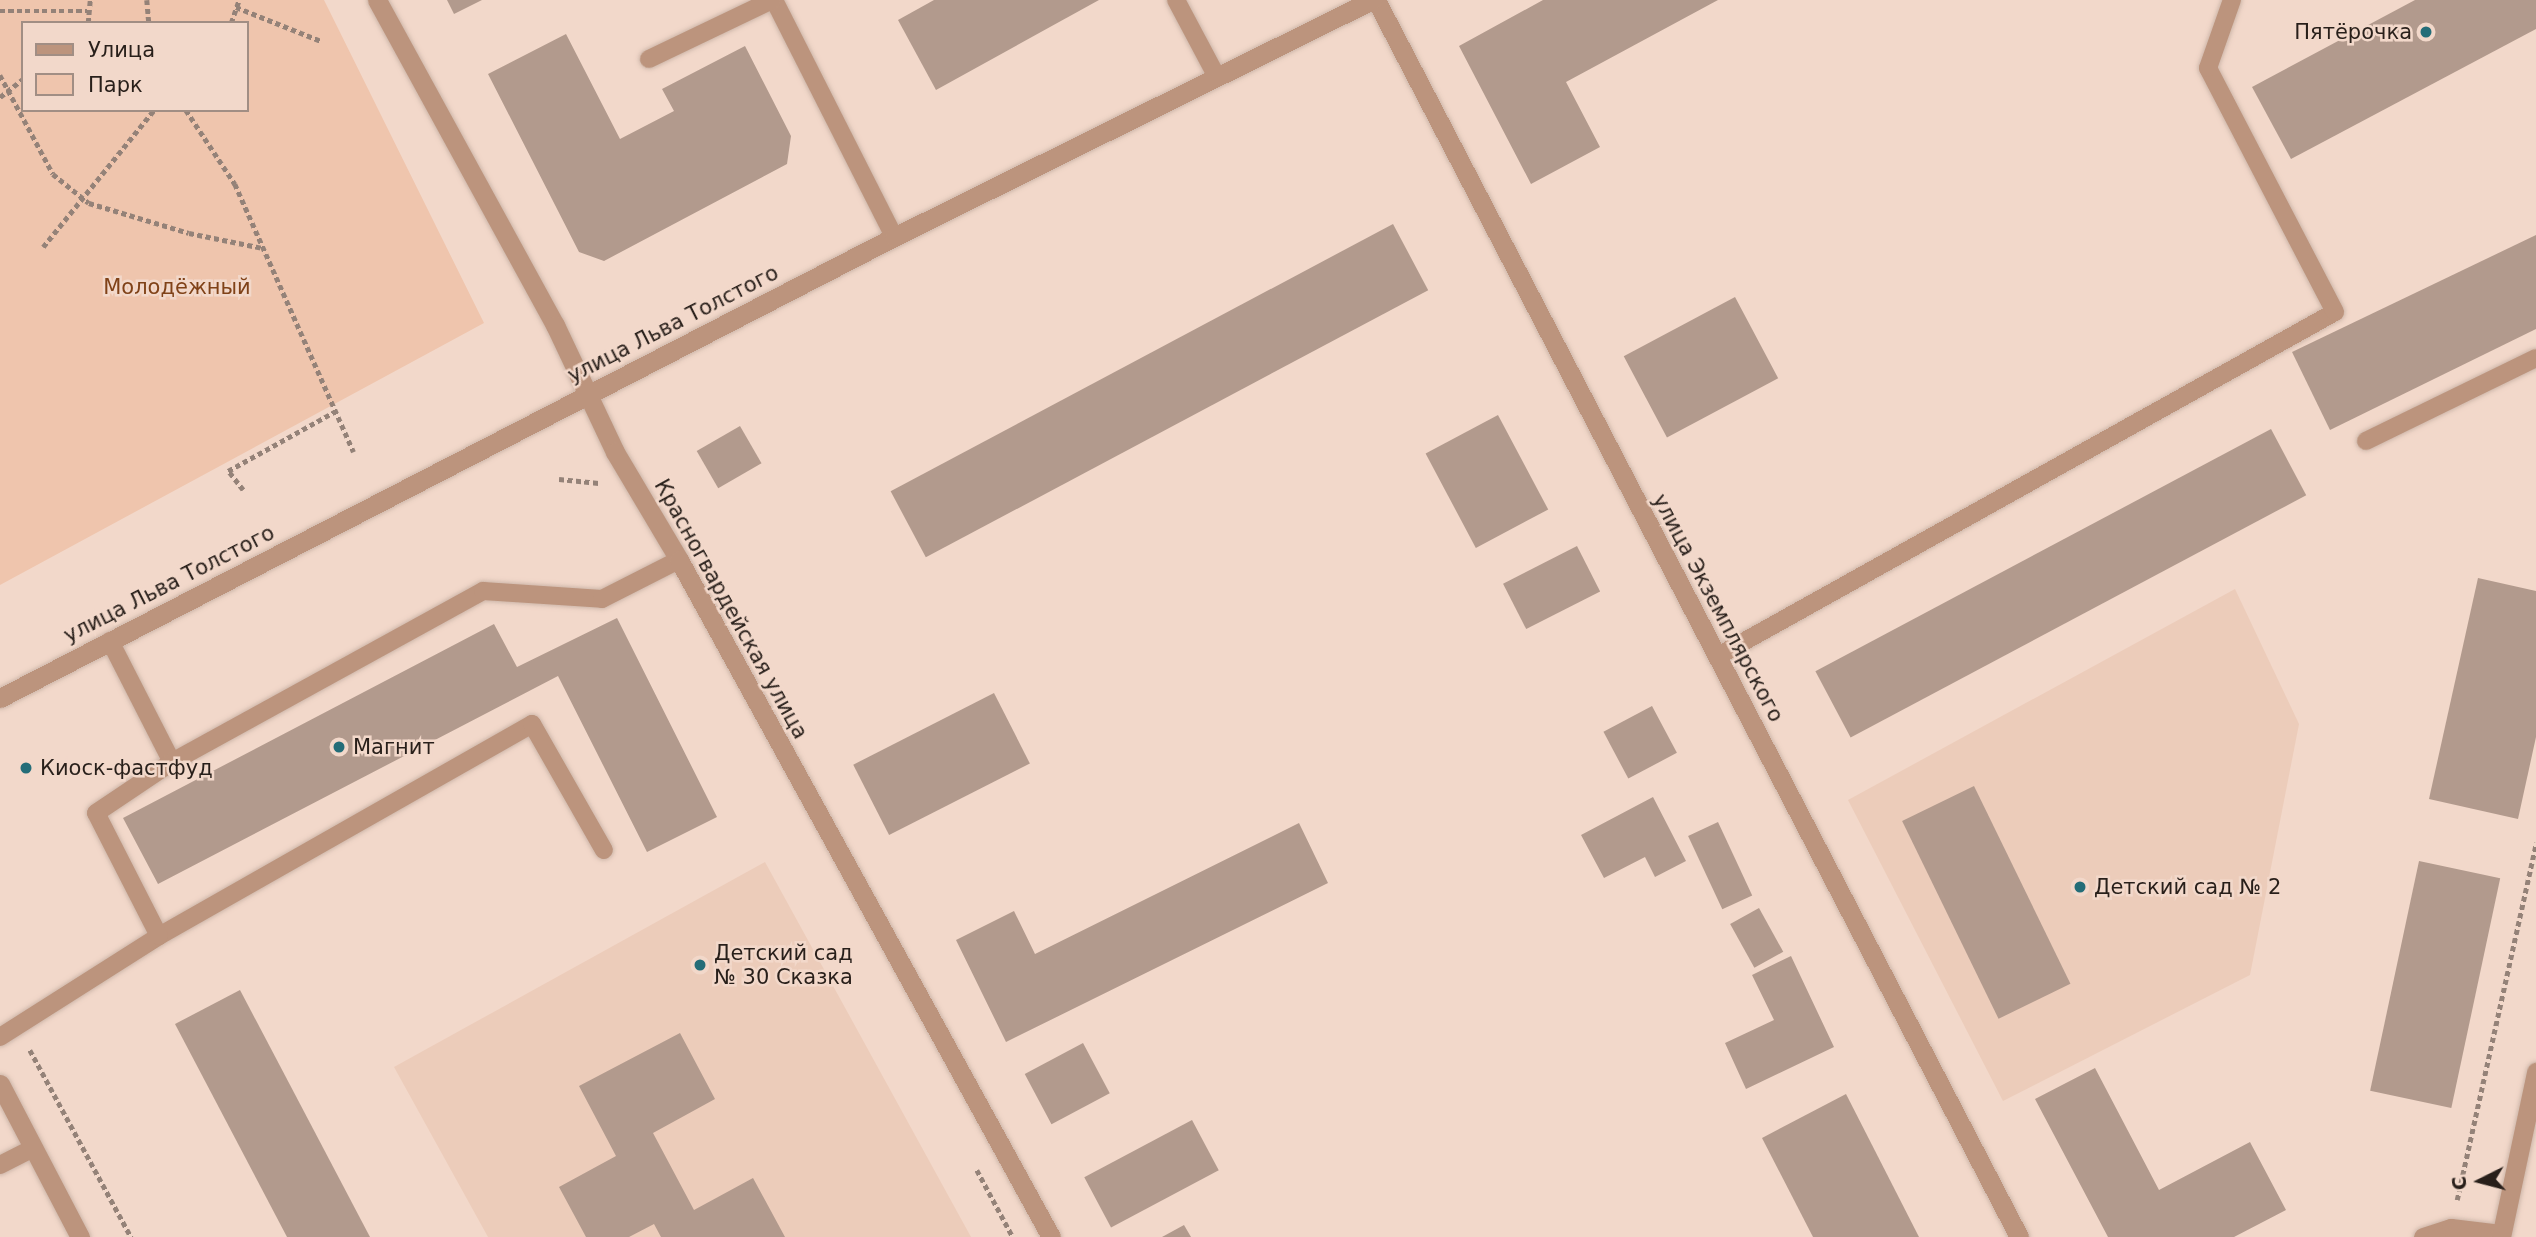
<!DOCTYPE html>
<html>
<head>
<meta charset="utf-8">
<style>
  body { margin:0 }
  #map { position:relative; width:2536px; height:1237px; overflow:hidden; background:#f2d8ca; font-family:"DejaVu Sans",sans-serif }
  div>[style] { position:absolute }
  .built>* { inset:0; background:#ecccba }
  .green>* { inset:0; background:#efc5ad }
  .building>* { inset:0; background:#b29a8d; transform-origin:0 0 }
  .path>* { height:4.5px; margin-top:-2.25px; transform-origin:0; background:repeating-linear-gradient(90deg,#948278 0 5px,transparent 0 8.5px) }
  .roads { filter:drop-shadow(0 0 2px #ceb7aa) drop-shadow(0 0 2px #ceb7aa) }
  .service>* { height:18px; margin:-9px; padding:0 9px; transform-origin:9px; border-radius:9px; background:#bc947d }
  .minor>* { height:19px; margin:-9.5px; padding:0 9.5px; transform-origin:9.5px; border-radius:9.5px; background:#bc947d }
  .tertiary>* { height:19px; margin:-9.5px; padding:0 9.5px; transform-origin:9.5px; border-radius:9.5px; background:#bc947d }
  .dots>* { width:19px; height:19px; translate:-50% -50%; box-sizing:border-box; border:4px solid #f2d8ca; border-radius:50% }
  span { translate:-50% -50%; white-space:nowrap; text-align:center; line-height:1.15; -webkit-text-stroke:5px #f2d8ca; paint-order:stroke }
  .poi-label { font-size:21px; color:#281f1a }
  .right { translate:-100% -50%; text-align:right }
  .left { translate:0 -50%; text-align:left }
  .park-label { font-size:21px; color:#804218 }
  .street-label { font-size:21px; color:#281f1a }
  .legend { position:absolute; left:21px; top:21px; width:228px; height:91px; box-sizing:border-box; background:#f2d8ca; border:2px solid #a18e84; margin:0; padding:9px 12px; list-style:none; font-size:21px; color:#281f1a }
  .legend li { display:flex; align-items:center; gap:14px; height:35px }
  .legend b { width:35px; border:2px solid #a18e84 }
  .north { position:absolute; left:2445px; top:1146px; width:70px; height:70px; -webkit-text-stroke:5px #f2d8ca; paint-order:stroke; rotate:264deg; font-size:19px; font-weight:700; line-height:28px; text-align:center; color:#281f1a }
  .north::after { content:''; display:block; margin:auto; width:24px; height:32px; background:#281f1a; clip-path:polygon(50% 0,100% 100%,50% 72%,0 100%) }
</style>
</head>
<body>
<div id="map">
  <div class="built">
    <div style="clip-path:polygon(2235px 589px,2299px 724px,2250px 975px,2003px 1101px,1848px 800px)"></div>
    <div style="clip-path:polygon(765px 862px,971px 1237px,488px 1237px,394px 1067px)"></div>
  </div>
  <div class="green">
    <div style="clip-path:polygon(evenodd,0 0,324px 0,484px 323px,0 585px,0 0,23px 23px,247px 23px,247px 110px,23px 110px,23px 23px)"></div>
  </div>
  <div class="building">
    <div style="clip-path:polygon(447px 0,482px 0,454px 14px)"></div>
    <div style="clip-path:polygon(934px 0,1099px 0,936px 90px,898px 20px)"></div>
    <div style="clip-path:polygon(1543px 0,1718px 0,1566px 82px,1600px 147px,1531px 184px,1459px 46px)"></div>
    <div style="clip-path:polygon(2415px 0,2536px 0,2536px 29px,2291px 159px,2252px 87px)"></div>
    <div style="clip-path:polygon(566px 34px,620px 139px,674px 111px,662px 89px,745px 46px,791px 136px,787px 164px,604px 261px,579px 252px,488px 74px)"></div>
    <div style="left:1393px;top:224px;width:75px;height:569px;rotate:62deg"></div>
    <div style="clip-path:polygon(2536px 235px,2536px 329px,2330px 430px,2292px 352px)"></div>
    <div style="left:1735px;top:297px;width:92px;height:126px;rotate:62deg"></div>
    <div style="left:1498px;top:415px;width:107px;height:82px;rotate:62deg"></div>
    <div style="left:740px;top:426px;width:43px;height:50px;rotate:60deg"></div>
    <div style="left:2271px;top:429px;width:75px;height:516px;rotate:62deg"></div>
    <div style="left:1577px;top:546px;width:51px;height:83px;rotate:63deg"></div>
    <div style="clip-path:polygon(2478px 578px,2536px 591px,2536px 737px,2518px 819px,2429px 799px)"></div>
    <div style="clip-path:polygon(617px 618px,717px 817px,647px 852px,558px 676px,158px 884px,123px 818px,494px 624px,517px 667px)"></div>
    <div style="left:994px;top:693px;width:79px;height:158px;rotate:63deg"></div>
    <div style="left:1652px;top:706px;width:53px;height:55px;rotate:62deg"></div>
    <div style="left:1974px;top:786px;width:220px;height:80px;rotate:64deg"></div>
    <div style="clip-path:polygon(1653px 797px,1686px 861px,1655px 877px,1645px 857px,1604px 878px,1581px 835px)"></div>
    <div style="left:1718px;top:822px;width:81px;height:33px;rotate:65deg"></div>
    <div style="clip-path:polygon(1299px 823px,1328px 883px,1006px 1042px,956px 940px,1014px 911px,1035px 954px)"></div>
    <div style="left:2419px;top:861px;width:83px;height:235px;rotate:12deg"></div>
    <div style="left:1759px;top:908px;width:50px;height:33px;rotate:61deg"></div>
    <div style="clip-path:polygon(1791px 956px,1834px 1047px,1746px 1089px,1725px 1043px,1774px 1020px,1752px 975px)"></div>
    <div style="clip-path:polygon(240px 990px,370px 1237px,287px 1237px,175px 1024px)"></div>
    <div style="clip-path:polygon(680px 1033px,715px 1099px,653px 1133px,694px 1210px,753px 1178px,785px 1237px,661px 1237px,654px 1224px,629px 1237px,586px 1237px,559px 1187px,616px 1156px,579px 1086px)"></div>
    <div style="left:1083px;top:1043px;width:57px;height:66px;rotate:62deg"></div>
    <div style="clip-path:polygon(2095px 1068px,2159px 1190px,2250px 1142px,2286px 1210px,2234px 1237px,2108px 1237px,2035px 1099px)"></div>
    <div style="clip-path:polygon(1846px 1094px,1919px 1237px,1813px 1237px,1762px 1138px)"></div>
    <div style="left:1192px;top:1120px;width:57px;height:122px;rotate:62deg"></div>
    <div style="clip-path:polygon(1184px 1225px,1191px 1237px,1162px 1237px)"></div>
  </div>
  <div class="path">
    <div style="left:147px;top:0;width:23px;rotate:85deg"></div>
    <div style="left:236px;top:7px;width:92px;rotate:21.8deg"></div>
    <div style="left:0;top:11px;width:87px"></div>
    <div style="left:88px;top:23px;width:23px;rotate:-85deg"></div>
    <div style="left:231px;top:23px;width:24px;rotate:-71deg"></div>
    <div style="left:0;top:75px;width:112px;rotate:61.8deg"></div>
    <div style="left:53px;top:174px;width:46px;rotate:38.9deg"></div>
    <div style="left:89px;top:203px;width:104px;rotate:16.7deg"></div>
    <div style="left:189px;top:233px;width:76px;rotate:11.5deg"></div>
    <div style="left:0;top:97px;width:29px;rotate:-38deg"></div>
    <div style="left:186px;top:110px;width:89px;rotate:56.5deg"></div>
    <div style="left:235px;top:184px;width:293px;rotate:66.1deg"></div>
    <div style="left:43px;top:247px;width:176px;rotate:-51deg"></div>
    <div style="left:559px;top:479px;width:40px;rotate:5.7deg"></div>
    <div style="left:243px;top:490px;width:24px;rotate:-128deg"></div>
    <div style="left:228px;top:471px;width:121px;rotate:-29.1deg"></div>
    <div style="left:30px;top:1050px;width:213px;rotate:61.6deg"></div>
    <div style="left:977px;top:1170px;width:76px;rotate:61.8deg"></div>
    <div style="left:2457px;top:1200px;width:366px;rotate:-77.5deg"></div>
  </div>
  <div class="roads">
    <div class="service">
      <div style="left:774px;top:0;width:266px;rotate:63.1deg"></div>
      <div style="left:1176px;top:0;width:87px;rotate:62deg"></div>
      <div style="left:649px;top:59px;width:136px;rotate:-25.6deg"></div>
      <div style="left:2366px;top:441px;width:189px;rotate:-26deg"></div>
      <div style="left:110px;top:641px;width:136px;rotate:62.9deg"></div>
      <div style="left:1718px;top:656px;width:706px;rotate:-29.14deg"></div>
      <div style="left:2335px;top:312px;width:275px;rotate:-117.5deg"></div>
      <div style="left:2208px;top:68px;width:72px;rotate:-70.6deg"></div>
      <div style="left:159px;top:936px;width:429px;rotate:-29.6deg"></div>
      <div style="left:532px;top:724px;width:145px;rotate:60.3deg"></div>
      <div style="left:0;top:1037px;width:188px;rotate:-32.4deg"></div>
      <div style="left:159px;top:936px;width:138px;rotate:-117.1deg"></div>
      <div style="left:96px;top:813px;width:92px;rotate:-33.9deg"></div>
      <div style="left:172px;top:762px;width:355px;rotate:-28.8deg"></div>
      <div style="left:483px;top:591px;width:119px;rotate:3.8deg"></div>
      <div style="left:602px;top:599px;width:86px;rotate:-26.9deg"></div>
      <div style="left:0;top:1165px;width:37px;rotate:-27deg"></div>
    </div>
    <div class="minor">
      <div style="left:377px;top:0;width:371px;rotate:61.3deg"></div>
      <div style="left:555px;top:325px;width:140px;rotate:64.7deg"></div>
      <div style="left:615px;top:452px;width:126px;rotate:59.3deg"></div>
      <div style="left:679px;top:560px;width:772px;rotate:61.21deg"></div>
      <div style="left:1376px;top:0;width:1394px;rotate:62.53deg"></div>
      <div style="left:2423px;top:1237px;width:29px;rotate:-18deg"></div>
      <div style="left:2451px;top:1228px;width:50px;rotate:6.8deg"></div>
    </div>
    <div class="tertiary">
      <div style="left:0;top:698px;width:1006px;rotate:-27.28deg"></div>
      <div style="left:894px;top:237px;width:534px;rotate:-26.37deg"></div>
      <div style="left:0;top:1084px;width:173px;rotate:62.4deg"></div>
      <div style="left:2501px;top:1237px;width:169px;rotate:-78deg"></div>
    </div>
  </div>
  <div class="dots">
    <div style="left:2426px;top:32px;background:#246d78"></div>
    <div style="left:339px;top:747px;background:#246d78"></div>
    <div style="left:26px;top:768px;background:#246d78"></div>
    <div style="left:2080px;top:887px;background:#246d78"></div>
    <div style="left:700px;top:965px;background:#246d78"></div>
  </div>
  <div class="poi-label">
    <span class="right" style="left:2412px;top:32px">Пятёрочка</span>
    <span class="left" style="left:353px;top:747px">Магнит</span>
    <span class="left" style="left:40px;top:768px">Киоск-фастфуд</span>
    <span class="left" style="left:2094px;top:887px">Детский сад № 2</span>
    <span class="left" style="left:714px;top:965px">Детский сад<br>№ 30 Сказка</span>
  </div>
  <div class="park-label">
    <span style="left:177px;top:287px">Молодёжный</span>
  </div>
  <div class="street-label">
    <span style="left:673px;top:324px;rotate:-27deg">улица Льва Толстого</span>
    <span style="left:169px;top:584px;rotate:-27deg">улица Льва Толстого</span>
    <span style="left:1718px;top:608px;rotate:62deg">улица Экземплярского</span>
    <span style="left:731px;top:609px;rotate:61deg">Красногвардейская улица</span>
  </div>
  <ul class="legend">
  <li><b style="height:9px;background:#bc947d"></b>Улица</li>
  <li><b style="height:19px;background:#efc5ad"></b>Парк</li>
  </ul>
  <div class="north">С</div>
</div>
</body>
</html>
